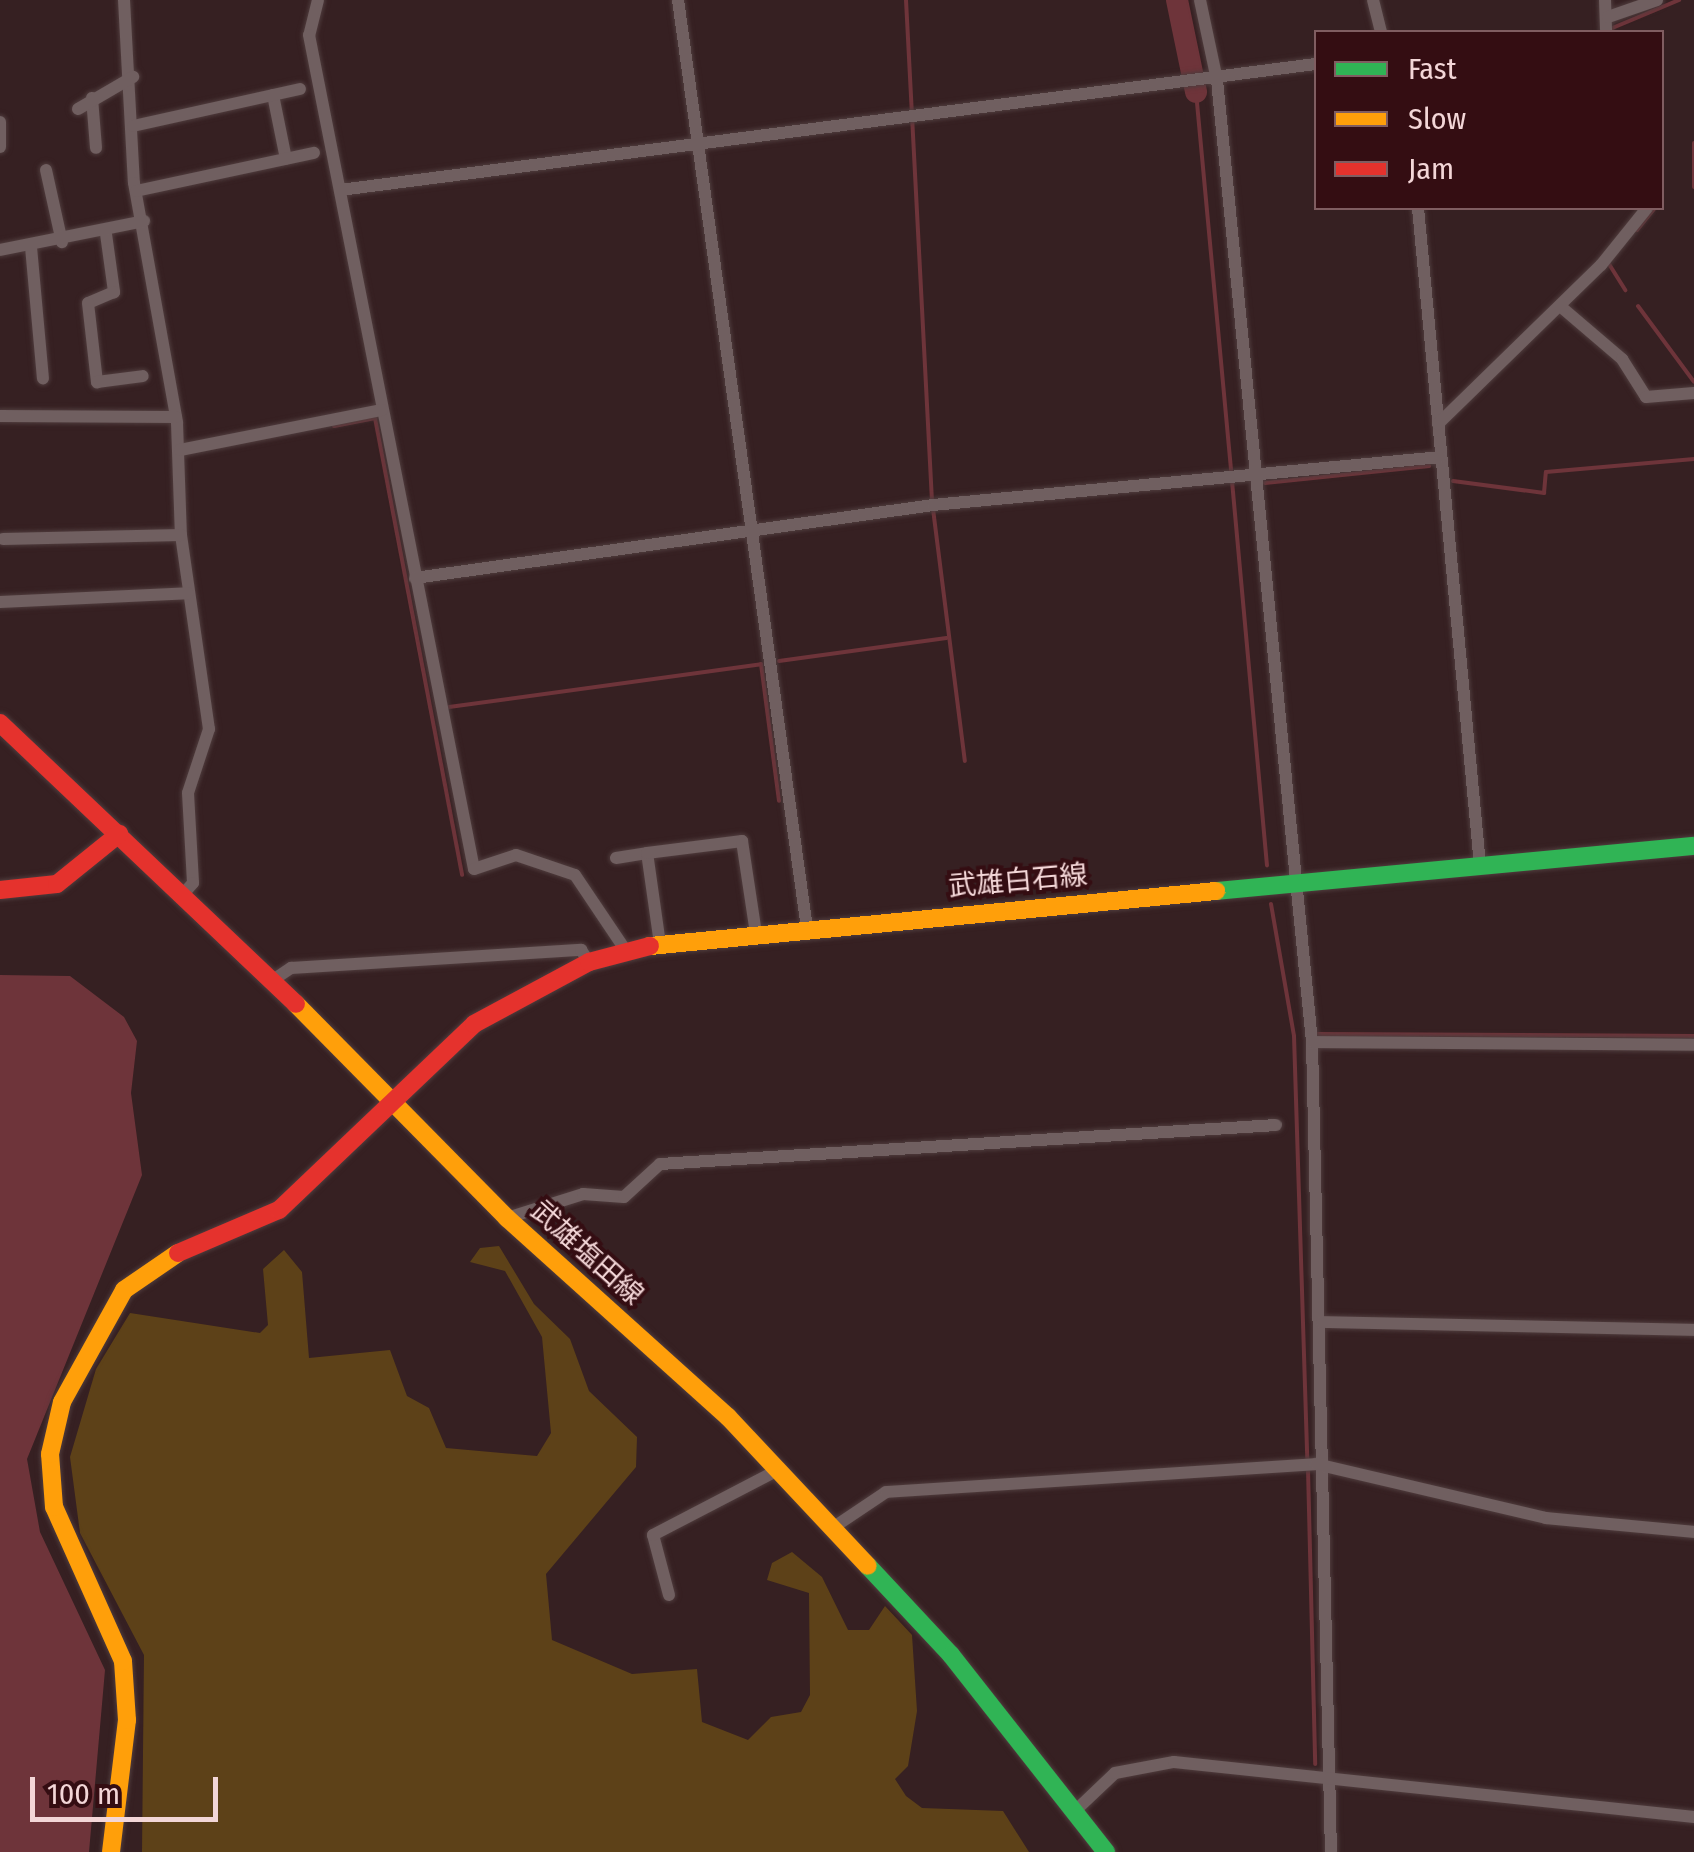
<!DOCTYPE html>
<html>
<head>
<meta charset="utf-8">
<style>
  body { margin:0 }
  #map { position:relative; width:1694px; height:1852px; overflow:hidden; background:#362022; font-family:"Fira Sans Condensed","Noto Sans JP",sans-serif }
  div>[style] { position:absolute }
  .green>* { inset:0; background:#5d4118 }
  .water>* { inset:0; background:#6e343a }
  .stream>* { height:4px; margin:-2px; padding:0 2px; transform-origin:2px; border-radius:2px; background:#6e343a }
  .river>* { height:22px; margin:-11px; padding:0 11px; transform-origin:11px; border-radius:11px; background:#6e343a }
  .roads { filter:drop-shadow(0 0 2px #4f3c3d) drop-shadow(0 0 2px #4f3c3d) }
  .street>* { height:12px; margin:-6px; padding:0 6px; transform-origin:6px; border-radius:6px; background:#705f60 }
  .fast>* { height:18px; margin:-9px; padding:0 9px; transform-origin:9px; border-radius:9px; background:#30b455 }
  .slow>* { height:18px; margin:-9px; padding:0 9px; transform-origin:9px; border-radius:9px; background:#ff9f0a }
  .jam>* { height:18px; margin:-9px; padding:0 9px; transform-origin:9px; border-radius:9px; background:#e5322d }
  span { translate:-50% -50%; white-space:nowrap; text-align:center; line-height:1.15; -webkit-text-stroke:8px #340d12; paint-order:stroke }
  .street-label { font-size:28px; color:#f3d6d7 }
  .legend { position:absolute; left:1314px; top:30px; width:350px; height:180px; box-sizing:border-box; background:#340d12; border:2px solid #805d61; margin:0; padding:12px 18px; list-style:none; font-size:30px; color:#f3d6d7 }
  .legend li { display:flex; align-items:center; gap:20px; height:50px }
  .legend b { width:50px; border:2px solid #805d61 }
  .scale { position:absolute; left:30px; top:1777px; width:188px; height:45px; box-sizing:border-box; border:5px solid #f3d6d7; border-top:0; padding-left:12px; font-size:30px; line-height:35px; white-space:nowrap; color:#f3d6d7; -webkit-text-stroke:8px #340d12; paint-order:stroke }
</style>
</head>
<body>
<div id="map">
  <div class="green">
    <div style="clip-path:polygon(499px 1246px,534px 1304px,570px 1339px,589px 1391px,637px 1437px,636px 1467px,546px 1574px,552px 1640px,632px 1674px,697px 1669px,702px 1722px,748px 1740px,771px 1717px,801px 1712px,810px 1695px,809px 1593px,767px 1580px,772px 1563px,792px 1552px,822px 1577px,848px 1630px,869px 1630px,885px 1606px,912px 1635px,917px 1711px,908px 1766px,895px 1779px,906px 1796px,922px 1808px,1003px 1811px,1029px 1852px,142px 1852px,144px 1655px,80px 1533px,70px 1457px,96px 1369px,130px 1313px,260px 1333px,268px 1325px,263px 1269px,284px 1250px,302px 1272px,309px 1358px,390px 1350px,407px 1396px,429px 1408px,446px 1448px,537px 1456px,551px 1433px,542px 1337px,505px 1271px,470px 1262px,480px 1248px)"></div>
  </div>
  <div class="water">
    <div style="clip-path:polygon(0 975px,70px 976px,124px 1017px,137px 1041px,131px 1093px,142px 1175px,27px 1459px,40px 1532px,105px 1670px,89px 1852px,0 1852px)"></div>
  </div>
  <div class="stream">
    <div style="left:906px;top:0;width:502px;rotate:87.03deg"></div>
    <div style="left:932px;top:501px;width:262px;rotate:82.8deg"></div>
    <div style="left:1610px;top:29px;width:75px;rotate:-22.8deg"></div>
    <div style="left:1196px;top:92px;width:382px;rotate:84.7deg"></div>
    <div style="left:1694px;top:143px;width:44px;rotate:90deg"></div>
    <div style="left:1637px;top:230px;width:27px;rotate:-51deg"></div>
    <div style="left:1609px;top:264px;width:31px;rotate:58deg"></div>
    <div style="left:1638px;top:306px;width:94px;rotate:53.6deg"></div>
    <div style="left:334px;top:426px;width:42px;rotate:-11deg"></div>
    <div style="left:375px;top:418px;width:465px;rotate:79.2deg"></div>
    <div style="left:1232px;top:481px;width:386px;rotate:84.8deg"></div>
    <div style="left:1453px;top:481px;width:92px;rotate:7.5deg"></div>
    <div style="left:1544px;top:493px;width:21px;rotate:-85deg"></div>
    <div style="left:1546px;top:472px;width:149px;rotate:-5deg"></div>
    <div style="left:1265px;top:483px;width:165px;rotate:-5.9deg"></div>
    <div style="left:779px;top:661px;width:169px;rotate:-7.8deg"></div>
    <div style="left:449px;top:707px;width:315px;rotate:-7.8deg"></div>
    <div style="left:761px;top:664px;width:138px;rotate:82.5deg"></div>
    <div style="left:1271px;top:904px;width:134px;rotate:80.1deg"></div>
    <div style="left:1294px;top:1036px;width:423px;rotate:88.2deg"></div>
    <div style="left:1316px;top:1034px;width:378px;rotate:0.3deg"></div>
    <div style="left:1308px;top:1469px;width:295px;rotate:88.6deg"></div>
  </div>
  <div class="river">
    <div style="left:1177px;top:0;width:94px;rotate:78.3deg"></div>
  </div>
  <div class="roads">
    <div class="street">
      <div style="left:124px;top:0;width:183px;rotate:86.9deg"></div>
      <div style="left:134px;top:183px;width:244px;rotate:79.8deg"></div>
      <div style="left:177px;top:423px;width:112px;rotate:88deg"></div>
      <div style="left:181px;top:535px;width:196px;rotate:81.8deg"></div>
      <div style="left:209px;top:729px;width:67px;rotate:108.2deg"></div>
      <div style="left:188px;top:793px;width:90px;rotate:86.8deg"></div>
      <div style="left:193px;top:883px;width:13px;rotate:132deg"></div>
      <div style="left:318px;top:0;width:36px;rotate:104deg"></div>
      <div style="left:309px;top:35px;width:850px;rotate:78.81deg"></div>
      <div style="left:474px;top:869px;width:44px;rotate:-18.4deg"></div>
      <div style="left:516px;top:855px;width:62px;rotate:18.7deg"></div>
      <div style="left:575px;top:875px;width:92px;rotate:56.1deg"></div>
      <div style="left:678px;top:0;width:938px;rotate:82.09deg"></div>
      <div style="left:1200px;top:0;width:82px;rotate:78deg"></div>
      <div style="left:1217px;top:80px;width:967px;rotate:84.36deg"></div>
      <div style="left:1312px;top:1042px;width:810px;rotate:88.66deg"></div>
      <div style="left:1373px;top:0;width:33px;rotate:76deg"></div>
      <div style="left:1605px;top:0;width:32px;rotate:88deg"></div>
      <div style="left:1608px;top:17px;width:52px;rotate:-19.1deg"></div>
      <div style="left:273px;top:95px;width:65px;rotate:78.5deg"></div>
      <div style="left:92px;top:98px;width:50px;rotate:85.4deg"></div>
      <div style="left:78px;top:109px;width:64px;rotate:-30.2deg"></div>
      <div style="left:0;top:122px;width:25px;rotate:90deg"></div>
      <div style="left:133px;top:126px;width:171px;rotate:-12.5deg"></div>
      <div style="left:46px;top:170px;width:74px;rotate:77.5deg"></div>
      <div style="left:340px;top:190px;width:984px;rotate:-7.36deg"></div>
      <div style="left:136px;top:191px;width:182px;rotate:-12.1deg"></div>
      <div style="left:1418px;top:208px;width:660px;rotate:84.61deg"></div>
      <div style="left:106px;top:234px;width:59px;rotate:82.1deg"></div>
      <div style="left:114px;top:292px;width:28px;rotate:157deg"></div>
      <div style="left:88px;top:303px;width:80px;rotate:83.5deg"></div>
      <div style="left:97px;top:382px;width:46px;rotate:-7.4deg"></div>
      <div style="left:31px;top:247px;width:132px;rotate:84.8deg"></div>
      <div style="left:0;top:250px;width:147px;rotate:-11.4deg"></div>
      <div style="left:1560px;top:306px;width:82px;rotate:40.5deg"></div>
      <div style="left:1622px;top:359px;width:45px;rotate:57.7deg"></div>
      <div style="left:1646px;top:397px;width:48px;rotate:-4.8deg"></div>
      <div style="left:0;top:416px;width:176px;rotate:0.3deg"></div>
      <div style="left:1438px;top:424px;width:228px;rotate:-44.3deg"></div>
      <div style="left:1601px;top:265px;width:73px;rotate:-51.1deg"></div>
      <div style="left:180px;top:450px;width:206px;rotate:-11.2deg"></div>
      <div style="left:3px;top:539px;width:178px;rotate:-1.3deg"></div>
      <div style="left:415px;top:578px;width:523px;rotate:-8.02deg"></div>
      <div style="left:933px;top:505px;width:510px;rotate:-5.4deg"></div>
      <div style="left:0;top:602px;width:188px;rotate:-2.7deg"></div>
      <div style="left:616px;top:858px;width:31px;rotate:-9deg"></div>
      <div style="left:660px;top:944px;width:92px;rotate:-98.1deg"></div>
      <div style="left:647px;top:853px;width:96px;rotate:-7.2deg"></div>
      <div style="left:742px;top:841px;width:94px;rotate:81.4deg"></div>
      <div style="left:273px;top:980px;width:22px;rotate:-34deg"></div>
      <div style="left:291px;top:968px;width:291px;rotate:-3.6deg"></div>
      <div style="left:581px;top:950px;width:14px;rotate:56deg"></div>
      <div style="left:1312px;top:1042px;width:382px;rotate:0.4deg"></div>
      <div style="left:507px;top:1218px;width:80px;rotate:-17.5deg"></div>
      <div style="left:583px;top:1194px;width:41px;rotate:4.2deg"></div>
      <div style="left:624px;top:1197px;width:49px;rotate:-42.5deg"></div>
      <div style="left:660px;top:1164px;width:617px;rotate:-3.62deg"></div>
      <div style="left:1322px;top:1322px;width:372px;rotate:1.2deg"></div>
      <div style="left:831px;top:1529px;width:66px;rotate:-33.9deg"></div>
      <div style="left:886px;top:1492px;width:431px;rotate:-3.7deg"></div>
      <div style="left:1316px;top:1464px;width:236px;rotate:13.2deg"></div>
      <div style="left:1546px;top:1518px;width:149px;rotate:5.4deg"></div>
      <div style="left:669px;top:1595px;width:62px;rotate:-104.9deg"></div>
      <div style="left:653px;top:1535px;width:139px;rotate:-27.5deg"></div>
      <div style="left:1075px;top:1811px;width:55px;rotate:-43.5deg"></div>
      <div style="left:1115px;top:1773px;width:60px;rotate:-10.6deg"></div>
      <div style="left:1174px;top:1762px;width:523px;rotate:6.04deg"></div>
    </div>
    <div class="fast">
      <div style="left:1216px;top:891px;width:480px;rotate:-5.4deg"></div>
      <div style="left:868px;top:1566px;width:122px;rotate:47deg"></div>
      <div style="left:951px;top:1655px;width:251px;rotate:51.8deg"></div>
    </div>
    <div class="slow">
      <div style="left:650px;top:946px;width:569px;rotate:-5.55deg"></div>
      <div style="left:296px;top:1004px;width:301px;rotate:45.4deg"></div>
      <div style="left:507px;top:1218px;width:297px;rotate:42deg"></div>
      <div style="left:728px;top:1417px;width:204px;rotate:46.8deg"></div>
      <div style="left:111px;top:1852px;width:133px;rotate:-83.1deg"></div>
      <div style="left:127px;top:1720px;width:59px;rotate:-93.9deg"></div>
      <div style="left:123px;top:1661px;width:169px;rotate:-114.1deg"></div>
      <div style="left:54px;top:1507px;width:53px;rotate:-94.3deg"></div>
      <div style="left:50px;top:1454px;width:53px;rotate:-77deg"></div>
      <div style="left:62px;top:1402px;width:128px;rotate:-61deg"></div>
      <div style="left:124px;top:1290px;width:65px;rotate:-34.4deg"></div>
    </div>
    <div class="jam">
      <div style="left:0;top:723px;width:408px;rotate:43.5deg"></div>
      <div style="left:0;top:890px;width:57px;rotate:-6deg"></div>
      <div style="left:57px;top:884px;width:80px;rotate:-38.9deg"></div>
      <div style="left:178px;top:1253px;width:110px;rotate:-23.1deg"></div>
      <div style="left:279px;top:1210px;width:269px;rotate:-43.6deg"></div>
      <div style="left:474px;top:1024px;width:131px;rotate:-28.3deg"></div>
      <div style="left:589px;top:962px;width:63px;rotate:-14.7deg"></div>
    </div>
  </div>
  <div class="street-label">
    <span style="left:1018px;top:881px;rotate:-5deg">武雄白石線</span>
    <span style="left:587px;top:1253px;rotate:42deg">武雄塩田線</span>
  </div>
  <ul class="legend">
  <li><b style="height:12px;background:#30b455"></b>Fast</li>
  <li><b style="height:12px;background:#ff9f0a"></b>Slow</li>
  <li><b style="height:12px;background:#e5322d"></b>Jam</li>
  </ul>
  <div class="scale">100 m</div>
</div>
</body>
</html>
